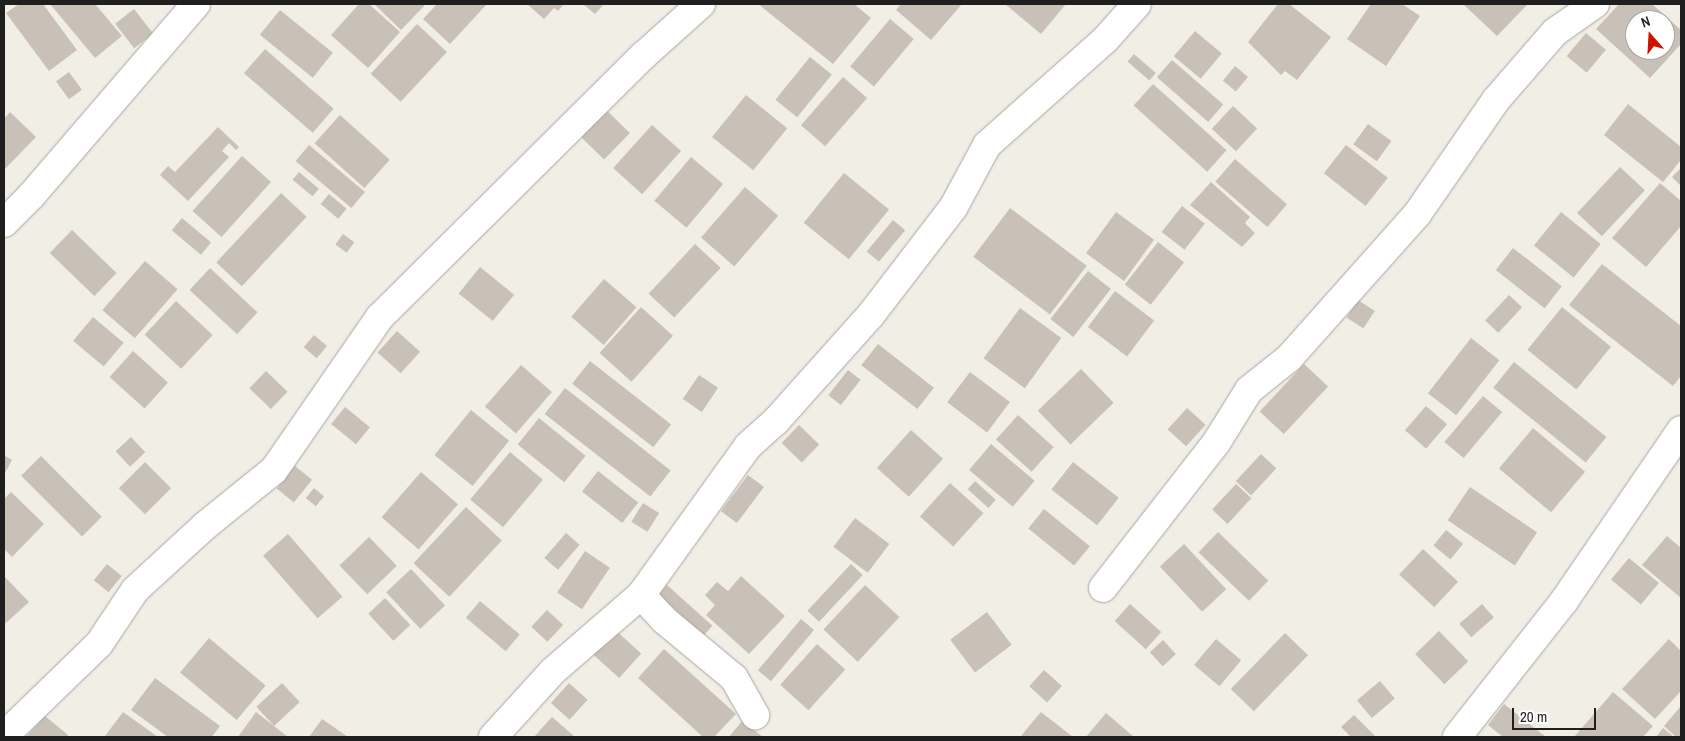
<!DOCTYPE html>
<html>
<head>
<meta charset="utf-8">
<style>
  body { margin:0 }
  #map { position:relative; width:1685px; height:741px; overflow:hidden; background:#f1eee5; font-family:"Archivo Narrow",sans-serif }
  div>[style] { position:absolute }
  .building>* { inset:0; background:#c9c1b7; transform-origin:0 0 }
  .roads { filter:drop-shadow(0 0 1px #a6a6a6) drop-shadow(0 0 1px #a6a6a6) }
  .minor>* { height:28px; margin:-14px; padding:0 14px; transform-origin:14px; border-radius:14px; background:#fff }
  span { translate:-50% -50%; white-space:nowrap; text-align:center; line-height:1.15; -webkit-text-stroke:4px #fff; paint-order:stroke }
  .frame { position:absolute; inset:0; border:5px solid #1f1f1f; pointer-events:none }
  .north { position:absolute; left:1625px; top:10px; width:50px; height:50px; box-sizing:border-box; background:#fff; border:1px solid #a5a5a5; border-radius:50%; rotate:341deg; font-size:14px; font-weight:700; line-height:20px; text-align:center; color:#1f1f1f }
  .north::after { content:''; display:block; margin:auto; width:18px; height:22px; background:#ce1300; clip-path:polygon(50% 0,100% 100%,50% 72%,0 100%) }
  .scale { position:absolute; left:1512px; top:708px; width:84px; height:22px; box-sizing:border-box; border:2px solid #1f1f1f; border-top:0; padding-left:6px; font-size:15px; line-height:18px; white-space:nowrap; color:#1f1f1f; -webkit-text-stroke:4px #fff; paint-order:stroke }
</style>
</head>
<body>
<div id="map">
  <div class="building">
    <div style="clip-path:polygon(19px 4px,43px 4px,77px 50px,49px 71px,6px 13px)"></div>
    <div style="clip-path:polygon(50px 4px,95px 4px,122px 36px,95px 58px)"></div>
    <div style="clip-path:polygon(359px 4px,369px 4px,400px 32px,368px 68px,331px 35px)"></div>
    <div style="clip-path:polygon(374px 4px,426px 4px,401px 30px)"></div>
    <div style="clip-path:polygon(437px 4px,487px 4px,450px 44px,423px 19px)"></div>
    <div style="clip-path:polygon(527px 4px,564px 4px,558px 11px,554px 8px,544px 19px)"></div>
    <div style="clip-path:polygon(583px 4px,604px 4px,595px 14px)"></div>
    <div style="clip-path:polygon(758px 4px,854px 4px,871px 18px,833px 64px)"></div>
    <div style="clip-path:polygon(901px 4px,962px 4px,931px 40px,896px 10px)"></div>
    <div style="clip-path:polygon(1005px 4px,1066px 4px,1041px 34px)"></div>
    <div style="clip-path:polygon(1278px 4px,1289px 4px,1331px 37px,1297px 80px,1285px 71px,1281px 75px,1248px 42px)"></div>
    <div style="clip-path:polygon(1371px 4px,1402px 4px,1420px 16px,1386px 66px,1347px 39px)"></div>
    <div style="clip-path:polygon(1463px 4px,1528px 4px,1497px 36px)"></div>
    <div style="clip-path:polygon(evenodd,1619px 4px,1652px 4px,1681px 30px,1681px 44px,1650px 78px,1596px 29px,1619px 4px,1635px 20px,1665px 20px,1665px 50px,1635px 50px,1635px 20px)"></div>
    <div style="left:134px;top:9px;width:31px;height:24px;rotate:52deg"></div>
    <div style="left:280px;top:10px;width:68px;height:32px;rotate:39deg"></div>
    <div style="left:890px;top:19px;width:31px;height:62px;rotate:40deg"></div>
    <div style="left:417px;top:24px;width:41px;height:68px;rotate:43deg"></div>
    <div style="left:1195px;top:31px;width:35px;height:33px;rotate:40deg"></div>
    <div style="left:1586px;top:33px;width:26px;height:30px;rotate:40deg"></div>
    <div style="left:265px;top:49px;width:91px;height:32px;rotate:41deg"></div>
    <div style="left:1134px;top:54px;width:29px;height:10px;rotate:41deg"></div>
    <div style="left:810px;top:57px;width:28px;height:55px;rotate:39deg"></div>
    <div style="left:1172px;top:60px;width:68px;height:23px;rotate:41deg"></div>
    <div style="left:1235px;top:66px;width:17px;height:19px;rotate:40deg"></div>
    <div style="left:69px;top:72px;width:22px;height:16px;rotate:54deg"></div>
    <div style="left:843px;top:77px;width:32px;height:64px;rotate:41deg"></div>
    <div style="left:1153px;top:84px;width:99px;height:29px;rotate:42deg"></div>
    <div style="left:746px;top:95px;width:53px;height:54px;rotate:39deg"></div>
    <div style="clip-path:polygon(1628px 104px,1681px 147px,1681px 160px,1663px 182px,1604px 135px)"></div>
    <div style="left:1233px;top:106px;width:33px;height:31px;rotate:43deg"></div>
    <div style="left:604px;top:108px;width:36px;height:37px;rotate:44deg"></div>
    <div style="clip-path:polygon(10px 112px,36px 137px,4px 170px,4px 119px)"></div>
    <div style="left:340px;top:115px;width:67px;height:38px;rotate:42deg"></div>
    <div style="left:1368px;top:124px;width:29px;height:25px;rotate:36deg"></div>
    <div style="left:652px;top:125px;width:39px;height:58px;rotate:42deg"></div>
    <div style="clip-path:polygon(218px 127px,239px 147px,236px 150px,229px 143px,222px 151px,229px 157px,188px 201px,160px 175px,168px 166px,175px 172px)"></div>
    <div style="left:309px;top:145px;width:73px;height:21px;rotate:40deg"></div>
    <div style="left:1346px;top:145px;width:53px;height:36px;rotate:38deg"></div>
    <div style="left:242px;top:156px;width:39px;height:74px;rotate:42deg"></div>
    <div style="left:691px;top:157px;width:42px;height:57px;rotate:40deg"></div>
    <div style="left:1235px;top:159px;width:69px;height:30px;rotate:41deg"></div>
    <div style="left:1620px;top:167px;width:34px;height:63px;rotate:43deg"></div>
    <div style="clip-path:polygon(1681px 168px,1681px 186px,1672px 177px)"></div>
    <div style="left:299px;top:172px;width:26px;height:10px;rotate:40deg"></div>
    <div style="left:844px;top:173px;width:58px;height:64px;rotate:39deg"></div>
    <div style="clip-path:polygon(1211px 182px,1250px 217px,1245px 223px,1255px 233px,1242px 247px,1190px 205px)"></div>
    <div style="clip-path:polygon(1660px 183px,1681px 201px,1681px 226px,1646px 267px,1612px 238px)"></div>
    <div style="left:745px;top:187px;width:44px;height:67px;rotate:41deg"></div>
    <div style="left:281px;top:193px;width:35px;height:95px;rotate:43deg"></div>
    <div style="left:329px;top:194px;width:23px;height:13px;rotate:40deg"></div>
    <div style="left:1182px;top:206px;width:29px;height:33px;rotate:38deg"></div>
    <div style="left:1010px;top:208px;width:96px;height:61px;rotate:37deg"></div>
    <div style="left:1116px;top:212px;width:47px;height:51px;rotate:36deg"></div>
    <div style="left:1561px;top:212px;width:51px;height:43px;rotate:39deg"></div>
    <div style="left:182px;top:218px;width:38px;height:16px;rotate:40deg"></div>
    <div style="left:893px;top:220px;width:16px;height:41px;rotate:40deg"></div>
    <div style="left:72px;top:230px;width:62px;height:32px;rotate:44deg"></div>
    <div style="left:343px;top:234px;width:14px;height:13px;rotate:36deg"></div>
    <div style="left:1158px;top:242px;width:33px;height:54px;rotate:38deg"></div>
    <div style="left:695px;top:244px;width:35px;height:68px;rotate:43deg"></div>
    <div style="left:1513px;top:248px;width:62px;height:28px;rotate:38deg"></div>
    <div style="left:145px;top:261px;width:43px;height:65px;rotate:41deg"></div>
    <div style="clip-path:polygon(1602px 264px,1681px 326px,1681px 376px,1673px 386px,1569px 305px)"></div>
    <div style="left:480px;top:267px;width:44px;height:34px;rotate:39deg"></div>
    <div style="left:210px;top:268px;width:65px;height:30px;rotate:43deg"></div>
    <div style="left:1088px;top:271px;width:29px;height:61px;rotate:38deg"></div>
    <div style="left:604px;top:279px;width:43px;height:50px;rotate:41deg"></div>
    <div style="left:1115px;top:291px;width:49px;height:45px;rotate:37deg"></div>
    <div style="left:1509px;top:295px;width:18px;height:35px;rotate:43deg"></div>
    <div style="left:1358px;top:300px;width:20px;height:21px;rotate:33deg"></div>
    <div style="left:176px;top:301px;width:50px;height:46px;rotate:43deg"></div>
    <div style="left:641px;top:307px;width:43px;height:62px;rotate:42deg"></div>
    <div style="left:1562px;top:307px;width:63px;height:55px;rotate:39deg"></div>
    <div style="left:1020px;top:308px;width:51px;height:62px;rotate:36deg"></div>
    <div style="left:93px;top:317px;width:40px;height:31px;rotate:40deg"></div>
    <div style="left:397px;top:331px;width:31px;height:29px;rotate:42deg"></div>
    <div style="left:314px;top:335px;width:17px;height:16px;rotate:40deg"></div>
    <div style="left:1471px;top:338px;width:36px;height:70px;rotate:38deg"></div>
    <div style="left:878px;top:344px;width:71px;height:27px;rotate:38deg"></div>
    <div style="left:133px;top:351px;width:47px;height:35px;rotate:42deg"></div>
    <div style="left:590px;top:361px;width:103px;height:29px;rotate:38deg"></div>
    <div style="left:1514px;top:362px;width:119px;height:33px;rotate:39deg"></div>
    <div style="left:1304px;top:364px;width:33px;height:65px;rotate:43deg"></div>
    <div style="left:521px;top:365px;width:41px;height:55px;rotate:41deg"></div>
    <div style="left:1081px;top:369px;width:47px;height:60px;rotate:46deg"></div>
    <div style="left:848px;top:370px;width:16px;height:32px;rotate:38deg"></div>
    <div style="left:266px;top:371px;width:30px;height:24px;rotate:44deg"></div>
    <div style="left:970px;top:372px;width:50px;height:38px;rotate:37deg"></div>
    <div style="left:699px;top:375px;width:23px;height:29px;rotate:34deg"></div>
    <div style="left:565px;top:388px;width:134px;height:33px;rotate:38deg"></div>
    <div style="left:1483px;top:396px;width:25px;height:60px;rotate:40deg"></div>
    <div style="left:1426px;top:406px;width:28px;height:32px;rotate:41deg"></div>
    <div style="left:345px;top:407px;width:32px;height:22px;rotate:39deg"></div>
    <div style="left:1187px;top:408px;width:25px;height:29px;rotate:42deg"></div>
    <div style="left:471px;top:410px;width:49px;height:58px;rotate:39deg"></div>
    <div style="left:1018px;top:415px;width:48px;height:33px;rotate:42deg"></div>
    <div style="left:539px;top:418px;width:60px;height:34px;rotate:39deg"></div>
    <div style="left:799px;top:425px;width:28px;height:25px;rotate:44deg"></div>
    <div style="left:1533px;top:428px;width:68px;height:53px;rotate:40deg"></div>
    <div style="left:911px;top:430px;width:43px;height:51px;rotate:42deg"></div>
    <div style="left:131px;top:437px;width:21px;height:21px;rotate:47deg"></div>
    <div style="left:991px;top:444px;width:57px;height:34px;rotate:40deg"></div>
    <div style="left:510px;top:452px;width:43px;height:62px;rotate:40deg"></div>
    <div style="left:1261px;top:454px;width:21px;height:37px;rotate:43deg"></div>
    <div style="clip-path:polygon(4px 455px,12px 460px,4px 475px)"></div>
    <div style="left:41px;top:456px;width:86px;height:28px;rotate:45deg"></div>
    <div style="left:145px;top:462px;width:37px;height:37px;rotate:45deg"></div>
    <div style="left:1073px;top:462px;width:58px;height:35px;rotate:38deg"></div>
    <div style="left:295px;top:466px;width:22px;height:29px;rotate:39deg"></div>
    <div style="left:598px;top:471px;width:51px;height:26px;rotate:38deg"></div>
    <div style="left:421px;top:472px;width:49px;height:60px;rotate:41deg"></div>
    <div style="left:748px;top:475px;width:20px;height:45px;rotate:37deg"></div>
    <div style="left:975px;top:481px;width:28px;height:11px;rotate:42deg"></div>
    <div style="left:950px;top:483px;width:45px;height:45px;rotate:42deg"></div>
    <div style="left:1236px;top:484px;width:21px;height:35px;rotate:43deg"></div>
    <div style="left:1470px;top:487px;width:81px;height:40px;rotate:34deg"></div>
    <div style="left:314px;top:488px;width:13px;height:13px;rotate:39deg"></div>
    <div style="clip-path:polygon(11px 492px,44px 524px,12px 557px,4px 549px,4px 499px)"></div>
    <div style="left:643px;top:503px;width:19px;height:22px;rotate:32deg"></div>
    <div style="left:466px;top:507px;width:49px;height:77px;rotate:43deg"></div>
    <div style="left:1044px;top:509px;width:59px;height:25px;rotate:39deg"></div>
    <div style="left:855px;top:518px;width:43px;height:36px;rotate:37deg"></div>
    <div style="left:1446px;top:530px;width:22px;height:20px;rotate:39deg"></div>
    <div style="left:1218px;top:532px;width:70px;height:28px;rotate:44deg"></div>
    <div style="left:566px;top:533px;width:18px;height:33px;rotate:41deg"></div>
    <div style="left:288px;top:534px;width:83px;height:33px;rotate:49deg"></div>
    <div style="clip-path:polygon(1667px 536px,1681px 548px,1681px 598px,1642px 565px)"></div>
    <div style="left:369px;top:537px;width:40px;height:41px;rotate:46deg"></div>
    <div style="left:1184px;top:544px;width:62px;height:33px;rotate:47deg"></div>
    <div style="left:1423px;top:549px;width:48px;height:35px;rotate:43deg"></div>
    <div style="left:585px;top:551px;width:30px;height:50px;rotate:34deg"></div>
    <div style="left:1629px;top:558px;width:39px;height:28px;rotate:40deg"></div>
    <div style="left:107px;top:564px;width:19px;height:21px;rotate:39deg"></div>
    <div style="left:851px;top:564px;width:16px;height:64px;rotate:43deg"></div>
    <div style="left:411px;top:569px;width:50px;height:34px;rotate:47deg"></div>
    <div style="clip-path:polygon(4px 576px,29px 602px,6px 623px,4px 621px)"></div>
    <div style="clip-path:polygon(741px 576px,785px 616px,749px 654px,706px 615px,715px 605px,705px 595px,717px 582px,728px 591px)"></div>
    <div style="left:667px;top:585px;width:61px;height:13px;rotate:42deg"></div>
    <div style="left:865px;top:585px;width:47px;height:61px;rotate:43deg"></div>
    <div style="left:385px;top:598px;width:37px;height:23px;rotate:47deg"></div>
    <div style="left:480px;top:601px;width:52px;height:22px;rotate:40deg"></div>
    <div style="left:1130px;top:604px;width:42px;height:23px;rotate:42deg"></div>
    <div style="left:1482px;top:604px;width:18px;height:30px;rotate:49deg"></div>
    <div style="left:547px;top:610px;width:22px;height:23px;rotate:43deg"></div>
    <div style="left:987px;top:612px;width:41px;height:46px;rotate:53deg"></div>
    <div style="left:801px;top:619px;width:17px;height:67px;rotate:40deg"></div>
    <div style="left:613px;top:628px;width:38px;height:33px;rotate:42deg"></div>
    <div style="left:1439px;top:631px;width:42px;height:33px;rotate:46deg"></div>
    <div style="left:1285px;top:633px;width:32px;height:78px;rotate:44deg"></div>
    <div style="left:209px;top:638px;width:74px;height:45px;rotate:40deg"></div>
    <div style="left:1216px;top:639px;width:33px;height:34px;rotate:40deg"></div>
    <div style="clip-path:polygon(1669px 639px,1681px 651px,1681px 691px,1655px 719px,1622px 689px)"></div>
    <div style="left:1163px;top:640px;width:19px;height:18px;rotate:47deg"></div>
    <div style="left:817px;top:644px;width:38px;height:55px;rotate:42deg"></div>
    <div style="clip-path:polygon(664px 649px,736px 714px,714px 737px,703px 737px,638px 678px)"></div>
    <div style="left:1044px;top:670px;width:24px;height:22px;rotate:42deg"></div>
    <div style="clip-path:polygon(155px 678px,220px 726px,212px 737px,168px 737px,131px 710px)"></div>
    <div style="left:1380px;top:681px;width:23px;height:30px;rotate:50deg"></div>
    <div style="left:282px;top:683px;width:26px;height:35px;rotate:47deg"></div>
    <div style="left:569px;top:683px;width:25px;height:27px;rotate:42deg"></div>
    <div style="clip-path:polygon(1613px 692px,1653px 726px,1643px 737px,1574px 737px)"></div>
    <div style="clip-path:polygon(1504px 704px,1546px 737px,1503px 737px,1488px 725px)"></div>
    <div style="clip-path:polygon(1681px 706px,1681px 737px,1676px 737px,1664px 726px)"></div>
    <div style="clip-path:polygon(123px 712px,158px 737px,105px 736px)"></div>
    <div style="clip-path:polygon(256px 712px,288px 737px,238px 737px)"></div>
    <div style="clip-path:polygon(1041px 712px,1073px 737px,1020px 737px)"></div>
    <div style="clip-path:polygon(1106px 713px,1134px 737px,1086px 737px)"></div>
    <div style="clip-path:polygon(1354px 715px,1376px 737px,1351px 737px,1341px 727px)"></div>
    <div style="clip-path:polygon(45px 716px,68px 735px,66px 737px,26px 737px)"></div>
    <div style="clip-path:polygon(552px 717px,575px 737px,534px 737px)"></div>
    <div style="clip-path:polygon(322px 719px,348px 737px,309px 737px)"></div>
    <div style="clip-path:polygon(742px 721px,763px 737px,729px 737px)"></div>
    <div style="clip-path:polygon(1663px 728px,1674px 737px,1656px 737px)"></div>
  </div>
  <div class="roads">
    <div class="minor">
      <div style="left:4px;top:223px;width:38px;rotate:-45deg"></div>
      <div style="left:31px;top:196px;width:253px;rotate:-49.3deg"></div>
      <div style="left:1103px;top:588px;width:184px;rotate:-52.1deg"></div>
      <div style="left:1216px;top:443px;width:62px;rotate:-58.1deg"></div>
      <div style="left:1249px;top:390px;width:51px;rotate:-38.7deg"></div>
      <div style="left:1289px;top:358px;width:194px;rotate:-48.3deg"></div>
      <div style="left:1418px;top:213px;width:137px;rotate:-55.4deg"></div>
      <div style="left:1496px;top:100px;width:90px;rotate:-49.1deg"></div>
      <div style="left:1555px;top:32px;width:49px;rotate:-35deg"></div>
      <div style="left:641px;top:595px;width:33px;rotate:47deg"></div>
      <div style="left:663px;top:619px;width:92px;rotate:39.7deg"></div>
      <div style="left:734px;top:678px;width:43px;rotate:60.4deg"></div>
      <div style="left:4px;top:736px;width:132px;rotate:-44.1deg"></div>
      <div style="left:99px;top:644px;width:65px;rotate:-56.3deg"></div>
      <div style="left:135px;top:590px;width:96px;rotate:-42.5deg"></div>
      <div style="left:206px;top:525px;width:87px;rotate:-39deg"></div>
      <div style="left:274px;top:470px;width:186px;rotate:-55.3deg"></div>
      <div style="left:380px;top:317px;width:371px;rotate:-44.8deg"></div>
      <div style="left:643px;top:56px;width:78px;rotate:-41.9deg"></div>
      <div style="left:493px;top:737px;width:89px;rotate:-47.7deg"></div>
      <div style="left:553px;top:671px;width:116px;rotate:-40.8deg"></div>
      <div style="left:641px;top:595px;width:183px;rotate:-54.3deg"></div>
      <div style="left:748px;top:446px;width:38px;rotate:-42deg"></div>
      <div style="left:776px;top:421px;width:141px;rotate:-48.2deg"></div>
      <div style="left:870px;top:316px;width:136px;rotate:-52.5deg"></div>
      <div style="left:953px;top:208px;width:72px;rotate:-61.6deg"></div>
      <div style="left:987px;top:145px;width:158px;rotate:-41.7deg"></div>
      <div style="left:1105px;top:40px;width:48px;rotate:-48.4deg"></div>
      <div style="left:1457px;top:737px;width:173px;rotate:-51.8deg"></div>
      <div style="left:1564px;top:601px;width:207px;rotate:-55.6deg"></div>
    </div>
  </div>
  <div class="frame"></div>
  <div class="north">N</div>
  <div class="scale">20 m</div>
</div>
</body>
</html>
